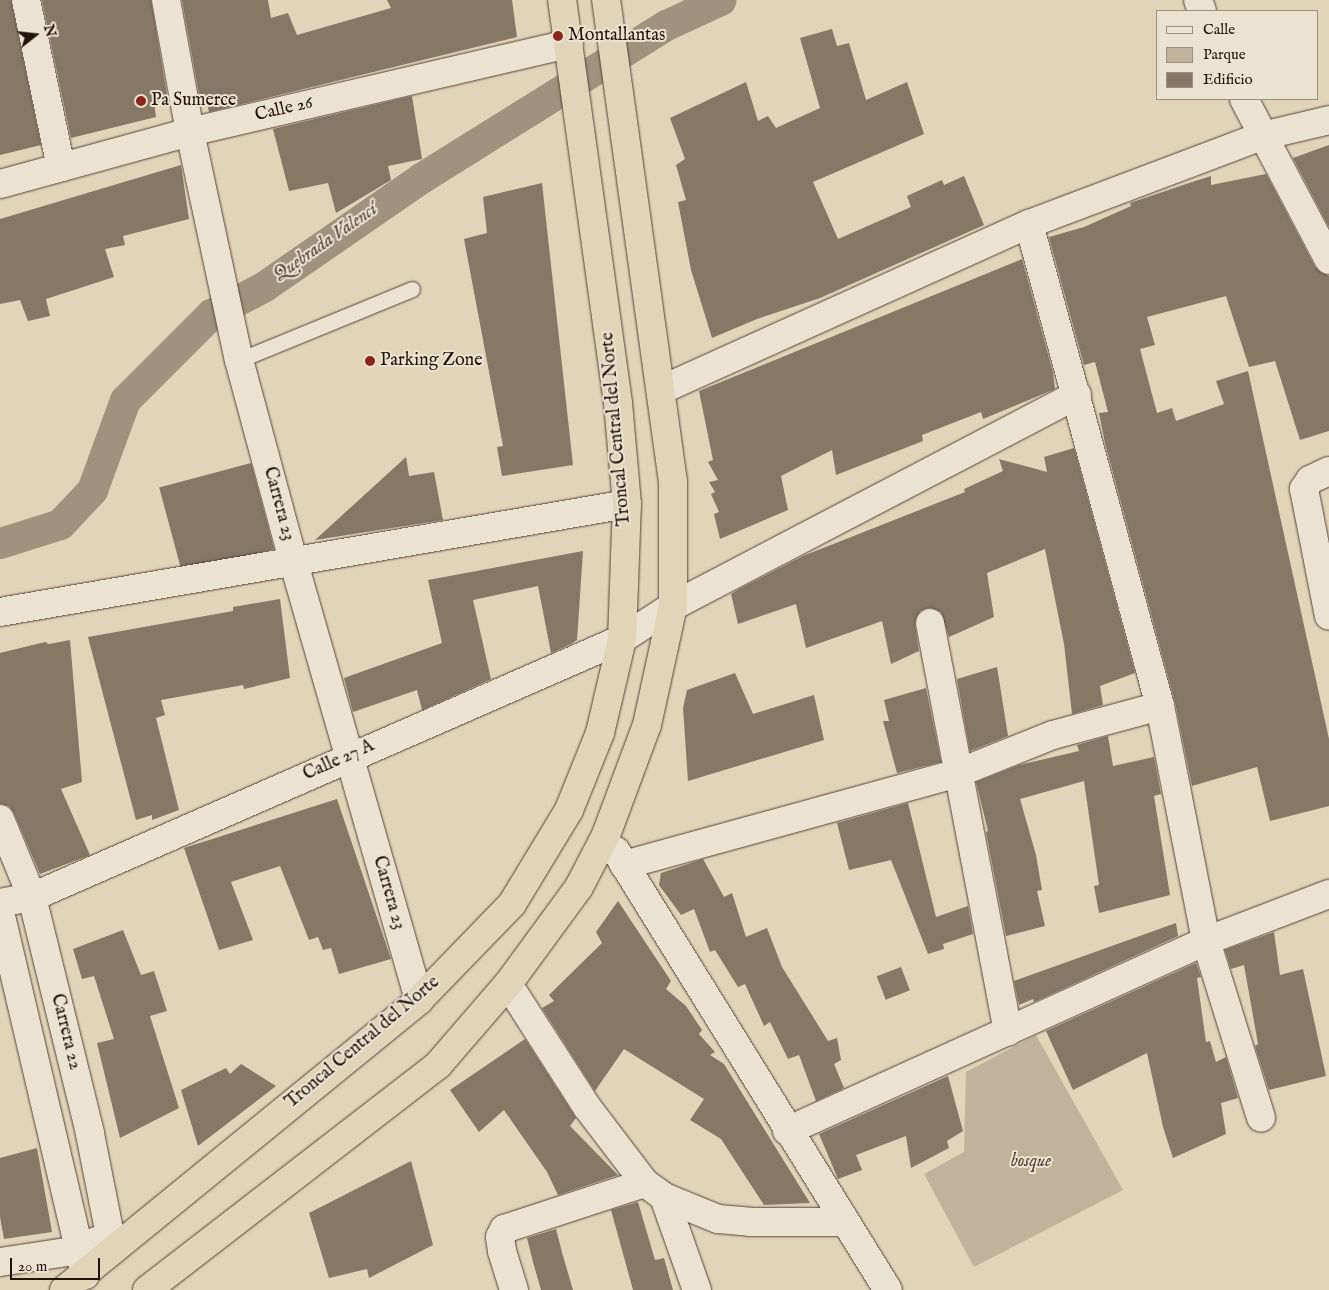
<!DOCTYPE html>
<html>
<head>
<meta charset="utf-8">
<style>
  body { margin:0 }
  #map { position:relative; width:1329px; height:1290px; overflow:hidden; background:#e0d4b9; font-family:"IM FELL English",serif }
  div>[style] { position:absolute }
  .green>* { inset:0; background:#c0b39b }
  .canal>* { height:31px; margin:-15.5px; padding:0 15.5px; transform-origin:15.5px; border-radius:15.5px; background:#a0937e }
  .building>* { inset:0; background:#857865; transform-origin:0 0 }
  .roads { filter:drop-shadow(0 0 1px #524436) drop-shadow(0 0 1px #524436) }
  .lane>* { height:15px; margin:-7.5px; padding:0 7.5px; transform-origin:7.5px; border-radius:7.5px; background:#ebe3d2 }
  .street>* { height:28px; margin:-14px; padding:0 14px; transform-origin:14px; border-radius:14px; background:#ebe3d2 }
  .highway>* { height:28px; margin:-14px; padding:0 14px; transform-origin:14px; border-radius:14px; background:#e0d4b9 }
  .dots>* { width:14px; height:14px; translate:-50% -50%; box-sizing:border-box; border:2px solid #ebe3d2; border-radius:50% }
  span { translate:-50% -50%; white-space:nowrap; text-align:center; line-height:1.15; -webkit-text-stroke:4px #ebe3d2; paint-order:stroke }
  .poi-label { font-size:18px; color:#23140b }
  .left { translate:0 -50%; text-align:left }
  .street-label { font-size:18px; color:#23140b }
  .park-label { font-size:18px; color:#524436; font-style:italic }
  .water-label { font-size:19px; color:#554739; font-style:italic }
  .legend { position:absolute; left:1156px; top:10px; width:162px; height:90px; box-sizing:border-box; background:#ebe3d2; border:1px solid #9b9082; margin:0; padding:6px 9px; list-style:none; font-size:15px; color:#23140b }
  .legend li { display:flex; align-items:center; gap:10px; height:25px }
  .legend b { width:25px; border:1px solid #9b9082 }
  .north { position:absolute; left:10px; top:10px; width:50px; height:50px; -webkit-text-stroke:4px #ebe3d2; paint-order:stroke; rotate:74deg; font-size:14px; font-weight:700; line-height:20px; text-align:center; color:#23140b }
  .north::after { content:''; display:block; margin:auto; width:18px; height:22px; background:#23140b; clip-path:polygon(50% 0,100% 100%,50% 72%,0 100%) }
  .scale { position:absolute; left:10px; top:1258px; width:90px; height:22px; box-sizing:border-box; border:2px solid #23140b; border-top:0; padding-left:6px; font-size:15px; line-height:18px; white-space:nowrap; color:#23140b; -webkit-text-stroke:4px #ebe3d2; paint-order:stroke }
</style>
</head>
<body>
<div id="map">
  <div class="green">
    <div style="clip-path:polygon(1036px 1035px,1123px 1190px,974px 1267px,924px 1174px,964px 1152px,966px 1072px)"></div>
  </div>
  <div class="canal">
    <div style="left:0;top:543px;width:63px;rotate:-17.6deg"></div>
    <div style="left:60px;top:524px;width:47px;rotate:-46.7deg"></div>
    <div style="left:92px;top:490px;width:96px;rotate:-69.9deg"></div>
    <div style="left:125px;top:400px;width:122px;rotate:-45deg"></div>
    <div style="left:211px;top:314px;width:59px;rotate:-27.4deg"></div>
    <div style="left:263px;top:287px;width:192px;rotate:-34.6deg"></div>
    <div style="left:421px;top:178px;width:289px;rotate:-32deg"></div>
    <div style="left:666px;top:25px;width:60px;rotate:-24.8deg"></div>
  </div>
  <div class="building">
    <div style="clip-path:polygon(0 0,11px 0,41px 145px,0 155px)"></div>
    <div style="clip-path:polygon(42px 0,151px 0,167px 95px,157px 95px,159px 102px,154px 102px,156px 117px,71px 138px)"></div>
    <div style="clip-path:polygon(182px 0,268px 0,271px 18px,288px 13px,297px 35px,391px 8px,387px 0,512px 0,517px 37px,209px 112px,205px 94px,199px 94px)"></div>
    <div style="clip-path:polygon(832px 29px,837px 46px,849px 43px,866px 100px,907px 82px,924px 134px,813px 182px,838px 239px,911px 207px,907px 196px,942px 180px,944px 185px,964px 176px,984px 225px,820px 298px,757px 319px,712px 338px,691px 270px,678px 202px,686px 200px,676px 165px,685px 159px,670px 118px,746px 82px,758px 121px,768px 116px,776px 128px,820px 108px,800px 38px)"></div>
    <div style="clip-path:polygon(412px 96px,422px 159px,388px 166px,391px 180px,336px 213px,328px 183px,289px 191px,273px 129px)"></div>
    <div style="clip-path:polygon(1329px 145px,1329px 227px,1293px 158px)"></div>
    <div style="clip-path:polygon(181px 165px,189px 219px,123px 236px,125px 245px,105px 249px,114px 277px,46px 299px,50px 316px,28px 321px,20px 300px,0 304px,0 219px)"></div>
    <div style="clip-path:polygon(1266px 174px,1315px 267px,1329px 276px,1329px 431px,1300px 440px,1275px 361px,1249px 367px,1226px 296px,1147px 317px,1155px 345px,1140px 349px,1157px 413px,1172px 408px,1176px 421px,1224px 404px,1216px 381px,1248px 371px,1329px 739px,1329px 806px,1270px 821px,1257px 767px,1192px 786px,1175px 702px,1105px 443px,1099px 413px,1108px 412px,1095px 362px,1084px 365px,1049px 237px,1084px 227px,1131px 206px,1130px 203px,1192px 182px,1211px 176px,1211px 185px)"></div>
    <div style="clip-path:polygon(542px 183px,573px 465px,502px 476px,497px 447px,503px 446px,464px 239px,487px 233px,483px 197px)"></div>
    <div style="clip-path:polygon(1022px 259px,1053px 373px,1055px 389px,983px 419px,981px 412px,922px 435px,923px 441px,836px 475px,832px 450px,781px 476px,788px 510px,720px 539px,714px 514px,719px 512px,711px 494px,715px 492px,709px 482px,718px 480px,708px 462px,713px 460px,699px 391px)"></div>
    <div style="clip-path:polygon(1074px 448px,1135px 673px,1100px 686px,1103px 705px,1072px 714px,1064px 644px,1045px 549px,987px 573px,994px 617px,949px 637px,941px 612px,928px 608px,920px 611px,915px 625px,919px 651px,891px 664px,882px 621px,806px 648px,796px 604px,738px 624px,731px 594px,741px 588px,803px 556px,965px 492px,964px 489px,1003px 471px,999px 459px,1047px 472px,1044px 457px)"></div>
    <div style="clip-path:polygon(406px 457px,409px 476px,434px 472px,443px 520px,315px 540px)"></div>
    <div style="left:251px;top:463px;width:89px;height:95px;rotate:75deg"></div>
    <div style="clip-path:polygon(583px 551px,577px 640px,571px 644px,551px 653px,538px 586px,473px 600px,491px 679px,422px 710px,417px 690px,353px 712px,344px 678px,442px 643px,428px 580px)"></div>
    <div style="clip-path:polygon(280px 599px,290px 678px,244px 689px,243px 685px,161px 700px,165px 715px,156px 718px,179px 810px,152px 820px,152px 815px,136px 820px,88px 637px,233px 611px,233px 607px)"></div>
    <div style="clip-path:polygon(70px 640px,82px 782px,61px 789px,90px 855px,40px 874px,14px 813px,9px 806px,0 804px,0 653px,45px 642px,49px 644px)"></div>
    <div style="clip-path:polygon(997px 667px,1008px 736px,970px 751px,957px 679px)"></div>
    <div style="clip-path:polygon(735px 673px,753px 714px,814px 695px,824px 740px,688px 781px,683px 708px,687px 690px)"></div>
    <div style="clip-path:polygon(926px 688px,941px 762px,897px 773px,883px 721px,889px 721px,884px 700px)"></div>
    <div style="clip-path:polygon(1108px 736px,1113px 766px,1154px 757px,1161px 794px,1154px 796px,1170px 895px,1099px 913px,1094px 886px,1099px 885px,1084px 781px,1020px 799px,1036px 855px,1042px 890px,1037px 891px,1045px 926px,1006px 936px,986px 832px,988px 831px,976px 782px,1019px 765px,1079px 751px,1077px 745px)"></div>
    <div style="clip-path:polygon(337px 799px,391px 959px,339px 974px,331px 948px,323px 950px,318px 937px,309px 940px,280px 866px,231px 882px,253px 940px,219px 950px,184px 848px)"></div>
    <div style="clip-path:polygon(908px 803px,936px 917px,968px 906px,973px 934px,943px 944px,944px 949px,928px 954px,891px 860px,849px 870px,837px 823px)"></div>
    <div style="clip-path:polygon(703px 859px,724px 897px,732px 893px,746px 937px,767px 928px,782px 967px,828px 1041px,837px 1038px,841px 1060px,834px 1064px,844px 1088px,816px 1101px,799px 1055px,788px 1059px,770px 1022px,764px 1026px,745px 984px,738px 987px,715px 950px,710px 952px,694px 909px,681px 915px,659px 885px,661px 873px)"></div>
    <div style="clip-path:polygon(618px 901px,671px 981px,666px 989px,686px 1006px,702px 1030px,699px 1034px,715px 1052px,710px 1055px,724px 1064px,810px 1203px,764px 1205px,721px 1139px,690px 1120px,704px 1099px,624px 1049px,595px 1091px,542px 1008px,554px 1001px,549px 995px,602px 943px,596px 932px)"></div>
    <div style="clip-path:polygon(1176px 923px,1178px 936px,1034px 1002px,1033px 999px,1019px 1005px,1014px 981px)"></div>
    <div style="clip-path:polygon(123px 930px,141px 975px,154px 971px,167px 1011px,150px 1016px,179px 1108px,120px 1138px,97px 1043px,114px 1039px,94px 976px,82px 979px,73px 949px)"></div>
    <div style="clip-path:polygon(1274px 932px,1280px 975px,1303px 969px,1326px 1076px,1269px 1090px,1255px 1046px,1258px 1044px,1244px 965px,1231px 969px,1225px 950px)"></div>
    <div style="clip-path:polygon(1196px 963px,1201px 977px,1197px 978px,1206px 1042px,1210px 1041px,1216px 1062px,1226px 1057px,1238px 1098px,1221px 1103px,1226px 1134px,1173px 1158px,1163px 1127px,1147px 1053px,1073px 1090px,1046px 1031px)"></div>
    <div style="left:901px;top:967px;width:25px;height:26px;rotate:69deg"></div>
    <div style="clip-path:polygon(525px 1039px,576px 1118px,570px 1126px,618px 1175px,558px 1195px,547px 1172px,504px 1110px,479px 1132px,450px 1090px)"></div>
    <div style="clip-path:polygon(241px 1064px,276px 1086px,198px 1146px,181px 1090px,226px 1068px,230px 1074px)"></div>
    <div style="clip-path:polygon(948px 1076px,963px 1131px,947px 1141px,949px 1148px,911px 1168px,906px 1136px,856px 1155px,862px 1170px,838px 1179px,819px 1134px)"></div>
    <div style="clip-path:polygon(37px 1148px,52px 1232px,4px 1239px,0 1217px,0 1158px)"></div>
    <div style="clip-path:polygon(411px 1161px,433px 1245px,369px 1278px,367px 1269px,329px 1278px,309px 1213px)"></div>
    <div style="clip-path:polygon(638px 1202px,655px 1260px,664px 1258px,673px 1290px,633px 1290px,611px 1210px)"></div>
    <div style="clip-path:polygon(556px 1229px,563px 1256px,573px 1290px,541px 1290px,533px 1262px,527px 1238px)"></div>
  </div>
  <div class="roads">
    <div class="lane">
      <div style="left:239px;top:360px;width:187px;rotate:-22.3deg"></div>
    </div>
    <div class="street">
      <div style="left:26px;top:0;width:171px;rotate:78.2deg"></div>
      <div style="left:166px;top:0;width:134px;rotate:79.7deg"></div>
      <div style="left:190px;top:132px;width:233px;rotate:77.9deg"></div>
      <div style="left:239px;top:360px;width:207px;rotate:74.9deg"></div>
      <div style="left:293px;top:560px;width:458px;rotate:74deg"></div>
      <div style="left:1198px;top:0;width:12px;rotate:70deg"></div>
      <div style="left:1244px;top:99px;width:182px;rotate:62.2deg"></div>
      <div style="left:0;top:184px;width:197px;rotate:-15.3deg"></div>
      <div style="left:190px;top:132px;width:389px;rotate:-13.1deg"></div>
      <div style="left:1029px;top:224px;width:499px;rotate:74.8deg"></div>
      <div style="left:1160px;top:706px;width:239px;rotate:78.9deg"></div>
      <div style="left:1206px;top:941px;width:185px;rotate:72.7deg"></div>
      <div style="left:661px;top:390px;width:404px;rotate:-24.3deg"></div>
      <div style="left:1029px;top:224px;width:249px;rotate:-20.7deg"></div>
      <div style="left:1262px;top:136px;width:69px;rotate:-13.4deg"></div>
      <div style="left:1329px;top:471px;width:21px;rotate:155deg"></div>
      <div style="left:1310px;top:480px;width:11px;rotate:124deg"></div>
      <div style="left:1304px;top:489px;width:129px;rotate:78.9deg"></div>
      <div style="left:0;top:612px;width:636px;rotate:-9.77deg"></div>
      <div style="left:930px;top:623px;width:416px;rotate:79.2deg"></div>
      <div style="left:0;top:819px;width:84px;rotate:67.7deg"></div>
      <div style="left:32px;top:897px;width:244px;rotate:76.2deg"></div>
      <div style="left:90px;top:1134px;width:118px;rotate:78.8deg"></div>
      <div style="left:616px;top:851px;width:516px;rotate:58.22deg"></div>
      <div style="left:624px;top:865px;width:346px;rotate:-15.4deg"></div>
      <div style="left:958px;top:773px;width:102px;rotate:-21.8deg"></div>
      <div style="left:1053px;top:735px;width:111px;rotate:-15.2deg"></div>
      <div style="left:0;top:903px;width:33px;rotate:-11deg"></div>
      <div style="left:32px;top:897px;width:644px;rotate:-23.62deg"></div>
      <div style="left:622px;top:639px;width:61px;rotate:-32.9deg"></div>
      <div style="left:673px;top:606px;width:456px;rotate:-27.6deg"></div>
      <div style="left:0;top:912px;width:373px;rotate:76.8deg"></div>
      <div style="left:508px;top:984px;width:146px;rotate:57.3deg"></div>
      <div style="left:587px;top:1107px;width:96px;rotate:52.7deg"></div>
      <div style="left:645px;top:1183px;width:24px;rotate:36deg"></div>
      <div style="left:664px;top:1197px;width:58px;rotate:22.2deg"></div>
      <div style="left:718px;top:1219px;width:32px;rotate:5deg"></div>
      <div style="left:750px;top:1222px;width:94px"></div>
      <div style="left:787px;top:1131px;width:460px;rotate:-24.4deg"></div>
      <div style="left:1206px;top:941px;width:132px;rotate:-20.9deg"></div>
      <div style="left:664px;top:1197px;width:99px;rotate:70.5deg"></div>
      <div style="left:0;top:1262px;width:80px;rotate:-8.6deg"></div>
      <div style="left:79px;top:1250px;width:19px;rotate:-28deg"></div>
      <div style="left:514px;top:1290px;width:41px;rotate:-107.1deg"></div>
      <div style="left:502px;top:1251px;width:14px;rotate:-98deg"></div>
      <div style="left:500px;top:1237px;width:9px;rotate:-63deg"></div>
      <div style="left:504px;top:1229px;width:148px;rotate:-18.1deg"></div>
    </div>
    <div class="highway">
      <div style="left:64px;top:1290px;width:458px;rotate:-39.2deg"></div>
      <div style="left:419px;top:1000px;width:134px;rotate:-45.9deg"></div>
      <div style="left:512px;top:904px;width:110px;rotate:-58.8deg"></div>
      <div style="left:569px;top:810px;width:83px;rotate:-68.1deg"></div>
      <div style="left:600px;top:733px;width:97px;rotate:-76.8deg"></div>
      <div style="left:622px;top:639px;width:135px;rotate:-87.9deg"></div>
      <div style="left:627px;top:504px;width:101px;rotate:-95.1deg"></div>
      <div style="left:618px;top:403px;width:407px;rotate:-97.9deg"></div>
      <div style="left:147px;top:1290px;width:368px;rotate:-37.7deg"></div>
      <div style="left:438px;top:1065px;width:107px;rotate:-49.2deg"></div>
      <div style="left:508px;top:984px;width:120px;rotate:-53.8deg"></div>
      <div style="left:579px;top:887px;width:59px;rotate:-62.6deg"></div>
      <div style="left:606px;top:835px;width:117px;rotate:-69.6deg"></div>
      <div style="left:647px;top:725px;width:122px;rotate:-77.7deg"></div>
      <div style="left:673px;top:606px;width:124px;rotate:-90deg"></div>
      <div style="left:673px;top:482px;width:487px;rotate:-97.9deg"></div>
    </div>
  </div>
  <div class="dots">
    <div style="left:558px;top:36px;background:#8f2418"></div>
    <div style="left:141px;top:101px;background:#8f2418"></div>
    <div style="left:370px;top:361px;background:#8f2418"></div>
  </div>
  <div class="poi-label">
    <span class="left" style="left:568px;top:36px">Montallantas</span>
    <span class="left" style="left:151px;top:101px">Pa Sumerce</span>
    <span class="left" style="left:380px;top:361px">Parking Zone</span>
  </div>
  <div class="street-label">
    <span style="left:284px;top:110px;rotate:-13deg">Calle 26</span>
    <span style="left:617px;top:429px;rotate:-95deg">Troncal Central del Norte</span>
    <span style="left:278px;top:504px;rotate:75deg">Carrera 23</span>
    <span style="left:339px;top:761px;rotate:-24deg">Calle 27 A</span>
    <span style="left:388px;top:893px;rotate:74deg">Carrera 23</span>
    <span style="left:65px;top:1032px;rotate:76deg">Carrera 22</span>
    <span style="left:363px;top:1043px;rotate:-40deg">Troncal Central del Norte</span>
  </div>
  <div class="park-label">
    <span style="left:1031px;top:1162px">bosque</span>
  </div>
  <div class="water-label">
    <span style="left:326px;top:243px;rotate:-35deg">Quebrada Valencí</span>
  </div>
  <ul class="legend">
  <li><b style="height:6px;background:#ebe3d2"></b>Calle</li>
  <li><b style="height:14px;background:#c0b39b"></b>Parque</li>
  <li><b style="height:14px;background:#857865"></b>Edificio</li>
  </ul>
  <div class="north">N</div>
  <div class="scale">20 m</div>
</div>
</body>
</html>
